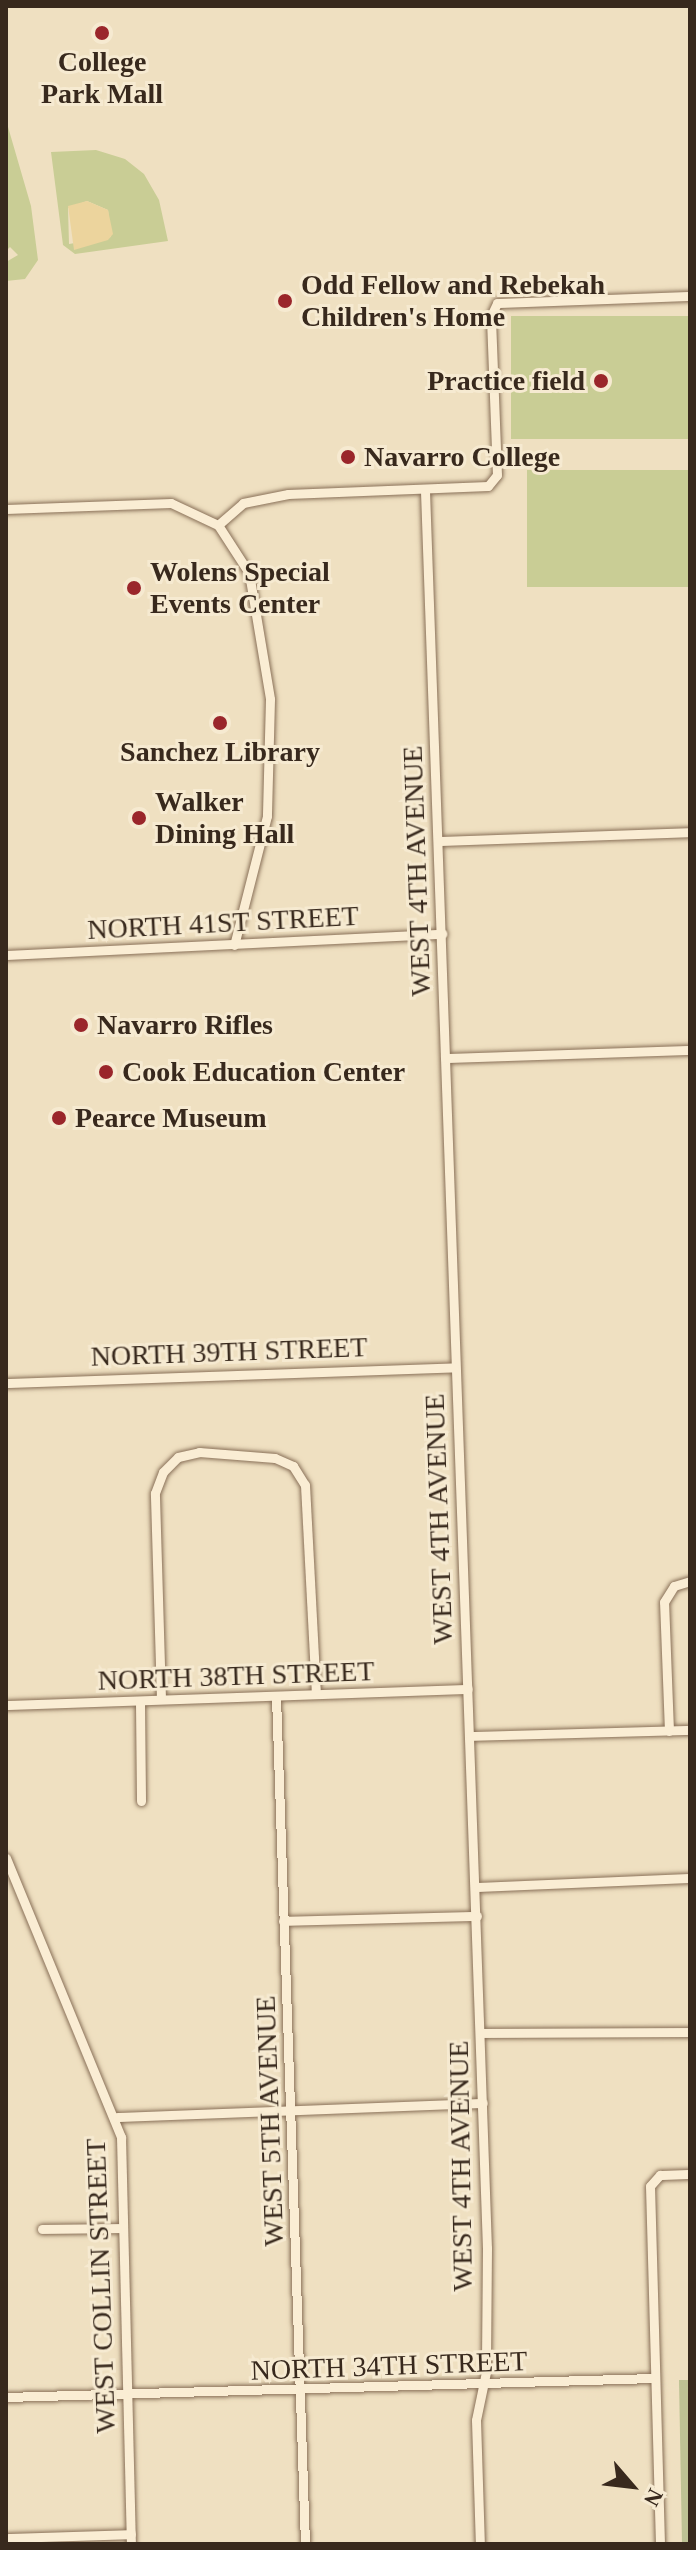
<!DOCTYPE html>
<html>
<head>
<meta charset="utf-8">
<style>
  body { margin:0 }
  #map { position:relative; width:696px; height:2550px; overflow:hidden; background:#efe0c1; font-family:Georgia,serif }
  div>[style] { position:absolute }
  .green>* { inset:0; background:#c9cd95; transform-origin:0 0 }
  .sand>* { inset:0; background:#ecd49d }
  .cemetery>* { inset:0; background:#bec294 }
  .roads { filter:drop-shadow(0 0 2px #897058) drop-shadow(0 0 2px #897058) }
  .street>* { height:9px; margin:-4.5px; padding:0 4.5px; transform-origin:4.5px; border-radius:4.5px; background:#faedd4 }
  .dots>* { width:22px; height:22px; translate:-50% -50%; box-sizing:border-box; border:4px solid #f6ead1; border-radius:50% }
  span { translate:-50% -50%; white-space:nowrap; text-align:center; line-height:1.15; -webkit-text-stroke:6px #f6ead1; paint-order:stroke }
  .poi-label { font-size:28px; color:#38291d; font-weight:700 }
  .left { translate:0 -50%; text-align:left }
  .right { translate:-100% -50%; text-align:right }
  .street-label { font-size:28px; color:#38291d }
  .frame { position:absolute; inset:0; border:8px solid #38291d; pointer-events:none }
  .north { position:absolute; left:592px; top:2446px; width:80px; height:80px; -webkit-text-stroke:6px #f6ead1; paint-order:stroke; rotate:118deg; font-size:22px; font-weight:700; line-height:32px; text-align:center; color:#38291d }
  .north::after { content:''; display:block; margin:auto; width:28px; height:36px; background:#38291d; clip-path:polygon(50% 0,100% 100%,50% 72%,0 100%) }
</style>
</head>
<body>
<div id="map">
  <div class="green">
    <div style="clip-path:polygon(6px 120px,31px 206px,38px 260px,25px 279px,6px 281px,6px 262px,18px 255px,10px 247px,6px 251px)"></div>
    <div style="clip-path:polygon(evenodd,96px 150px,125px 159px,144px 174px,159px 200px,168px 241px,75px 254px,63px 245px,51px 152px,96px 150px,87px 201px,108px 210px,111px 237px,69px 244px,68px 208px,87px 201px)"></div>
    <div style="left:690px;top:316px;width:123px;height:179px;rotate:90deg"></div>
    <div style="left:690px;top:470px;width:117px;height:163px;rotate:90deg"></div>
  </div>
  <div class="sand">
    <div style="clip-path:polygon(87px 201px,108px 210px,113px 234px,108px 240px,74px 250px,68px 206px)"></div>
  </div>
  <div class="cemetery">
    <div style="clip-path:polygon(679px 2380px,690px 2380px,690px 2544px,682px 2544px)"></div>
  </div>
  <div class="roads">
    <div class="street">
      <div style="left:425px;top:491px;width:1758px;rotate:87.98deg"></div>
      <div style="left:487px;top:2248px;width:124px;rotate:90.5deg"></div>
      <div style="left:486px;top:2372px;width:49px;rotate:101.8deg"></div>
      <div style="left:476px;top:2420px;width:124px;rotate:88.2deg"></div>
      <div style="left:6px;top:509px;width:165px;rotate:-2.1deg"></div>
      <div style="left:171px;top:503px;width:52px;rotate:25.1deg"></div>
      <div style="left:218px;top:525px;width:33px;rotate:-41deg"></div>
      <div style="left:243px;top:503px;width:46px;rotate:-11.3deg"></div>
      <div style="left:288px;top:494px;width:200px;rotate:-2.3deg"></div>
      <div style="left:488px;top:486px;width:14px;rotate:-51deg"></div>
      <div style="left:497px;top:475px;width:159px;rotate:-92.2deg"></div>
      <div style="left:491px;top:316px;width:14px;rotate:-65deg"></div>
      <div style="left:497px;top:303px;width:193px;rotate:-2.1deg"></div>
      <div style="left:218px;top:525px;width:57px;rotate:57.1deg"></div>
      <div style="left:249px;top:573px;width:128px;rotate:80.5deg"></div>
      <div style="left:270px;top:699px;width:117px;rotate:91.5deg"></div>
      <div style="left:267px;top:816px;width:133px;rotate:104.3deg"></div>
      <div style="left:438px;top:841px;width:252px;rotate:-2deg"></div>
      <div style="left:6px;top:955px;width:437px;rotate:-2.8deg"></div>
      <div style="left:445px;top:1058px;width:245px;rotate:-1.9deg"></div>
      <div style="left:6px;top:1383px;width:448px;rotate:-2deg"></div>
      <div style="left:276px;top:1696px;width:848px;rotate:88.04deg"></div>
      <div style="left:161px;top:1699px;width:206px;rotate:-91.7deg"></div>
      <div style="left:155px;top:1493px;width:22px;rotate:-69deg"></div>
      <div style="left:163px;top:1472px;width:21px;rotate:-45deg"></div>
      <div style="left:178px;top:1457px;width:22px;rotate:-13deg"></div>
      <div style="left:199px;top:1452px;width:76px;rotate:4.5deg"></div>
      <div style="left:275px;top:1458px;width:20px;rotate:24deg"></div>
      <div style="left:293px;top:1466px;width:22px;rotate:58deg"></div>
      <div style="left:305px;top:1485px;width:209px;rotate:87deg"></div>
      <div style="left:140px;top:1703px;width:98px;rotate:89.4deg"></div>
      <div style="left:6px;top:1705px;width:462px;rotate:-2deg"></div>
      <div style="left:669px;top:1731px;width:129px;rotate:-92.2deg"></div>
      <div style="left:664px;top:1602px;width:19px;rotate:-58deg"></div>
      <div style="left:674px;top:1586px;width:17px;rotate:-17deg"></div>
      <div style="left:470px;top:1736px;width:220px;rotate:-1.6deg"></div>
      <div style="left:6px;top:1858px;width:302px;rotate:67.6deg"></div>
      <div style="left:121px;top:2137px;width:407px;rotate:88.6deg"></div>
      <div style="left:476px;top:1887px;width:214px;rotate:-2.4deg"></div>
      <div style="left:283px;top:1921px;width:194px;rotate:-1.5deg"></div>
      <div style="left:480px;top:2033px;width:210px;rotate:-0.3deg"></div>
      <div style="left:117px;top:2117px;width:366px;rotate:-2.2deg"></div>
      <div style="left:42px;top:2229px;width:79px;rotate:-0.7deg"></div>
      <div style="left:6px;top:2397px;width:648px;rotate:-1.68deg"></div>
      <div style="left:6px;top:2538px;width:125px;rotate:-1.8deg"></div>
      <div style="left:660px;top:2544px;width:358px;rotate:-91.6deg"></div>
      <div style="left:650px;top:2186px;width:15px;rotate:-48deg"></div>
      <div style="left:660px;top:2175px;width:30px;rotate:-2deg"></div>
    </div>
  </div>
  <div class="dots">
    <div style="left:102px;top:33px;background:#9a262b"></div>
    <div style="left:285px;top:301px;background:#9a262b"></div>
    <div style="left:601px;top:381px;background:#9a262b"></div>
    <div style="left:348px;top:457px;background:#9a262b"></div>
    <div style="left:134px;top:588px;background:#9a262b"></div>
    <div style="left:220px;top:723px;background:#9a262b"></div>
    <div style="left:139px;top:818px;background:#9a262b"></div>
    <div style="left:81px;top:1025px;background:#9a262b"></div>
    <div style="left:106px;top:1072px;background:#9a262b"></div>
    <div style="left:59px;top:1118px;background:#9a262b"></div>
  </div>
  <div class="poi-label">
    <span style="left:102px;top:78px">College<br>Park Mall</span>
    <span class="left" style="left:301px;top:301px">Odd Fellow and Rebekah<br>Children's Home</span>
    <span class="right" style="left:585px;top:381px">Practice field</span>
    <span class="left" style="left:364px;top:457px">Navarro College</span>
    <span class="left" style="left:150px;top:588px">Wolens Special<br>Events Center</span>
    <span style="left:220px;top:752px">Sanchez Library</span>
    <span class="left" style="left:155px;top:818px">Walker<br>Dining Hall</span>
    <span class="left" style="left:97px;top:1025px">Navarro Rifles</span>
    <span class="left" style="left:122px;top:1072px">Cook Education Center</span>
    <span class="left" style="left:75px;top:1118px">Pearce Museum</span>
  </div>
  <div class="street-label">
    <span style="left:417px;top:871px;rotate:-92deg">WEST 4TH AVENUE</span>
    <span style="left:223px;top:923px;rotate:-3deg">NORTH 41ST STREET</span>
    <span style="left:229px;top:1352px;rotate:-2deg">NORTH 39TH STREET</span>
    <span style="left:439px;top:1519px;rotate:-92deg">WEST 4TH AVENUE</span>
    <span style="left:236px;top:1676px;rotate:-2deg">NORTH 38TH STREET</span>
    <span style="left:270px;top:2121px;rotate:-92deg">WEST 5TH AVENUE</span>
    <span style="left:461px;top:2166px;rotate:-91deg">WEST 4TH AVENUE</span>
    <span style="left:101px;top:2286px;rotate:-92deg">WEST COLLIN STREET</span>
    <span style="left:389px;top:2366px;rotate:-2deg">NORTH 34TH STREET</span>
  </div>
  <div class="frame"></div>
  <div class="north">N</div>
</div>
</body>
</html>
